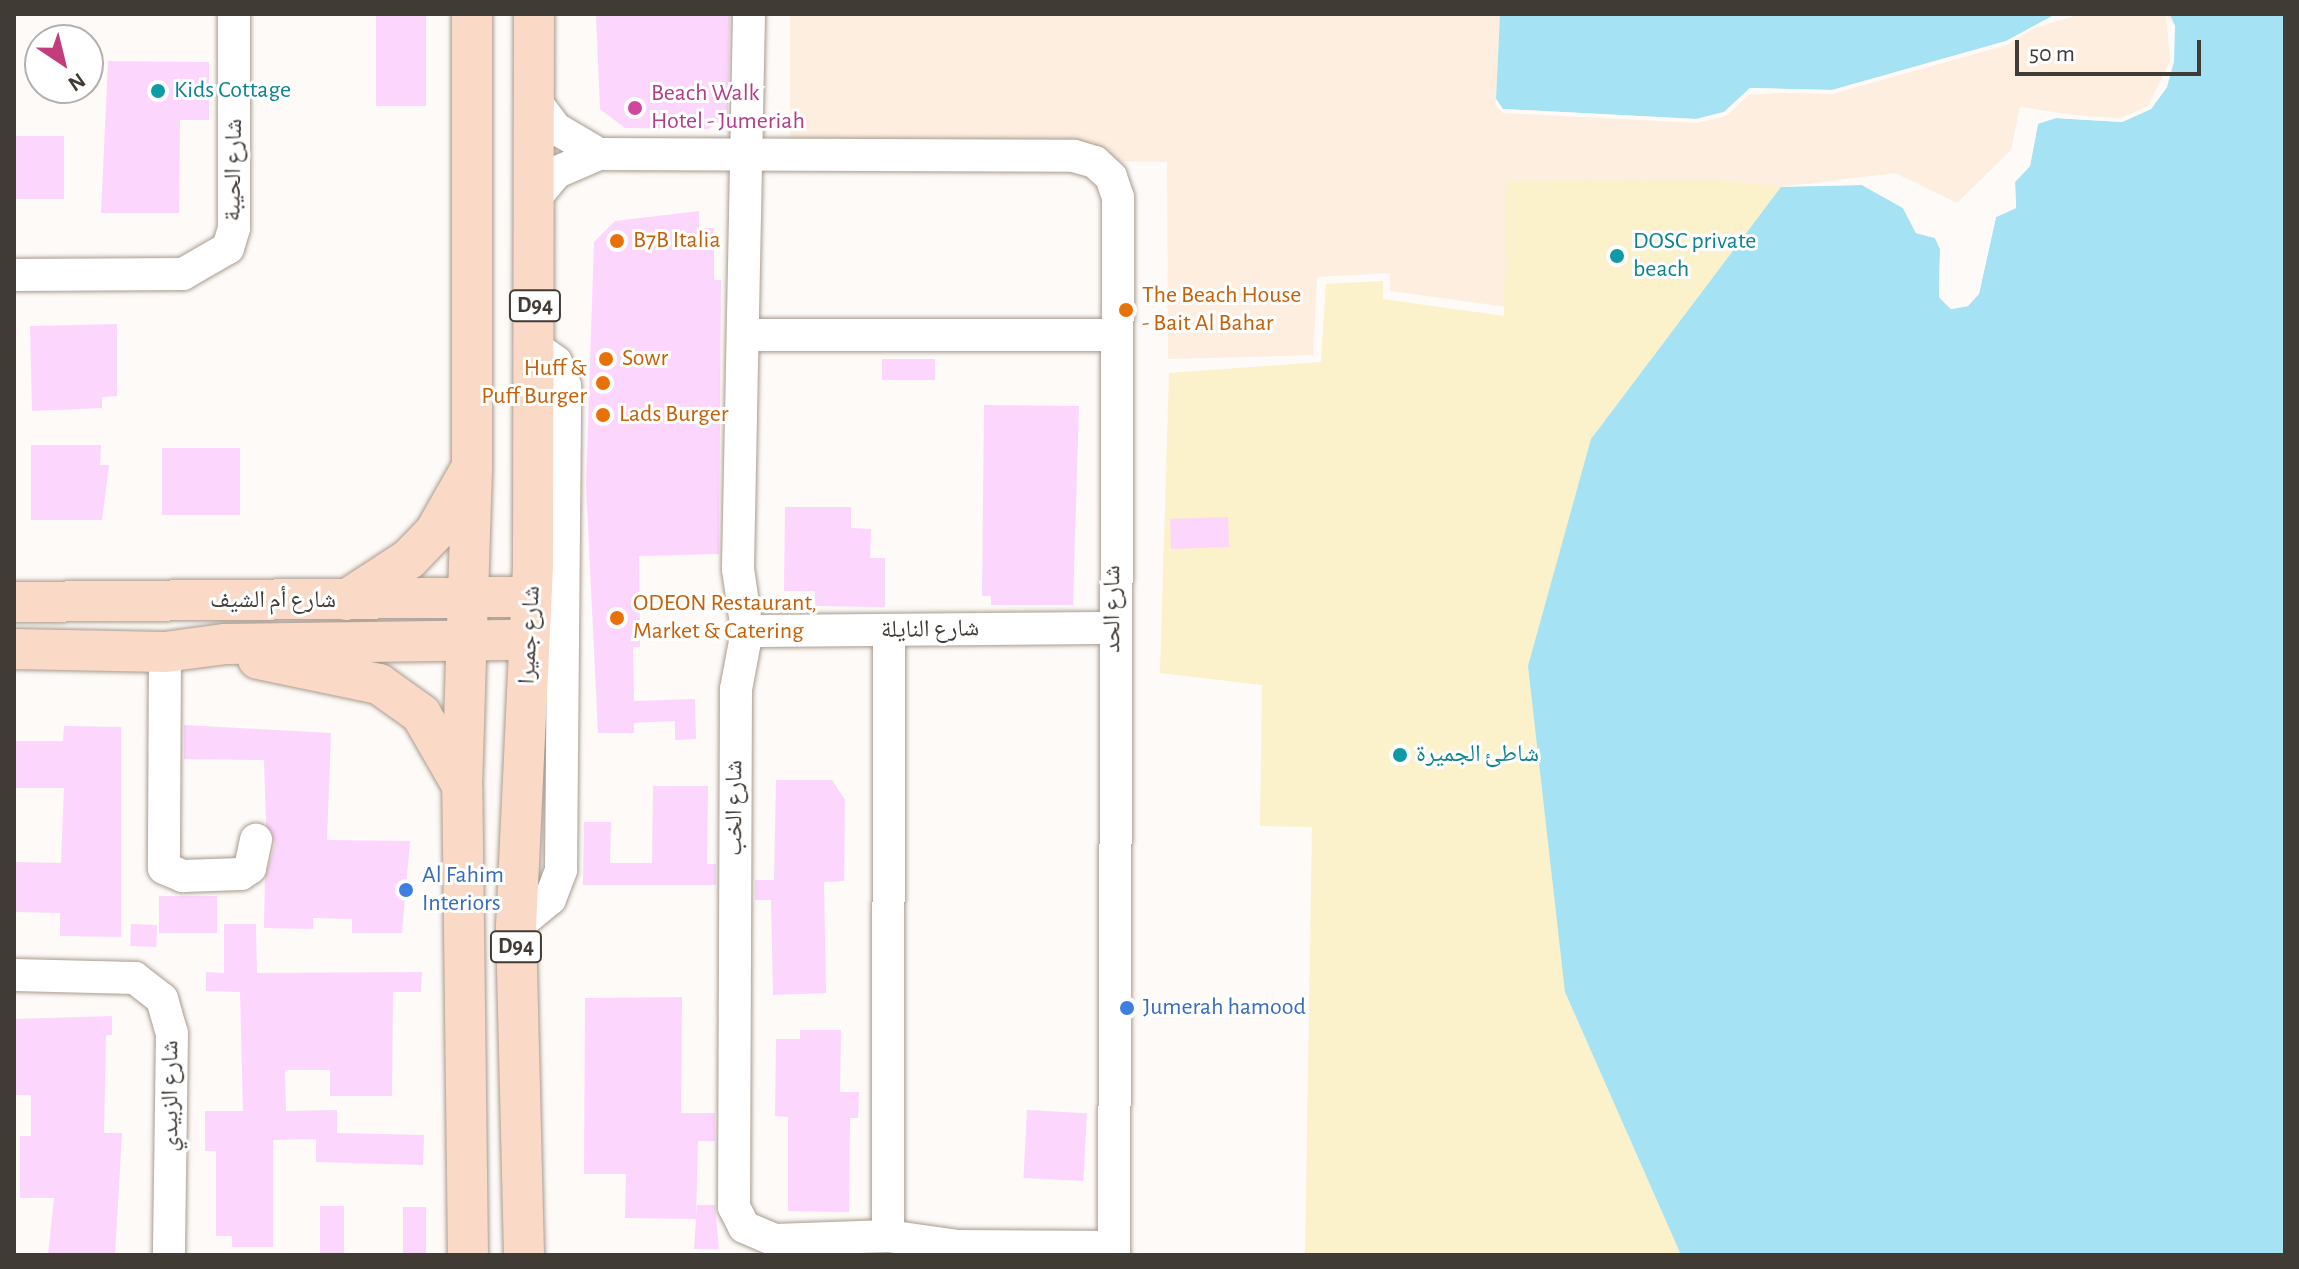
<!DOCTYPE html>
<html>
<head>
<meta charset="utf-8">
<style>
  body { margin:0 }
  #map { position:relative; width:2299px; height:1269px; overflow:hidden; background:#fdfaf7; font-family:"Alegreya Sans","Noto Naskh Arabic",sans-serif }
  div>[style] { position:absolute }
  .commercial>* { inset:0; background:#fdeee0 }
  .sand>* { inset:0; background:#fbf1cb }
  .water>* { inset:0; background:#a5e3f4 }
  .pier>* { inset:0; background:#fdfaf7 }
  .building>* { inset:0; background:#fcd6fd; transform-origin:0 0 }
  .roads { filter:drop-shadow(0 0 2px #a99b8f) drop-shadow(0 0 2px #a99b8f) }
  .minor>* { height:32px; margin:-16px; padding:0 16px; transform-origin:16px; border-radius:16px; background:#fff }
  .major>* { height:40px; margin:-20px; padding:0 20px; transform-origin:20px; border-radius:20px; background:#fadac7 }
  .dots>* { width:22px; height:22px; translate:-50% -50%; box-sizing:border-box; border:4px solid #fff; border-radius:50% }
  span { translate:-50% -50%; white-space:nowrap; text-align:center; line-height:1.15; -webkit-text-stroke:6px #fff; paint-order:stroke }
  .shield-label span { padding:2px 6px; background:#fff; border:2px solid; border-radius:6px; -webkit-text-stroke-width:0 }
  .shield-label { font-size:22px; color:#413b36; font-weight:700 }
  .culture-label { font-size:24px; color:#0d838f }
  .left { translate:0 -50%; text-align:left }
  .hotel-label { font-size:24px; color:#b23c85 }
  .street-label { font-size:24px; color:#413b36 }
  .food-label { font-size:24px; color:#c56008 }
  .right { translate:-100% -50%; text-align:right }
  .shop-label { font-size:24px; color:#366cbe }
  .frame { position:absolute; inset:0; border:16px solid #413b36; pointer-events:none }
  .north { position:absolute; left:24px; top:24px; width:80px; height:80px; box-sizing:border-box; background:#fff; border:2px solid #b3b1af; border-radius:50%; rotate:145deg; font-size:22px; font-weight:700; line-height:32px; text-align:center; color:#413b36 }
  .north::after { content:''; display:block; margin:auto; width:28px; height:36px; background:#c33c7c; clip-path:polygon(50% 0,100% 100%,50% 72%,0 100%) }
  .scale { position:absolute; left:2015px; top:40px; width:186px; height:36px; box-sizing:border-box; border:4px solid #413b36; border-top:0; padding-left:10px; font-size:24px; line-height:28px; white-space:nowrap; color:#413b36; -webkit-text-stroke:6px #fff; paint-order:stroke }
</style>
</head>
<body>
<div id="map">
  <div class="commercial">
    <div style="clip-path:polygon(790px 14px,1500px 14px,1496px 99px,1503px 109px,1832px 90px,2081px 14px,2170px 14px,2175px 26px,2167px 87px,2151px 109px,2122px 122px,2020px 107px,2011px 150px,1957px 203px,1895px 173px,1781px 187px,1762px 195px,1662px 328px,1390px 291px,1390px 273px,1317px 277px,1313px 355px,1168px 359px,1167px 162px,790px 157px)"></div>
  </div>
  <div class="sand">
    <div style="clip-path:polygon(1711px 179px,1781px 187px,1591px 439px,1565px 992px,1681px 1255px,1305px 1255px,1312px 827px,1260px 826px,1262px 685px,1160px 673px,1169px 373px,1321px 362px,1326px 284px,1383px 281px,1383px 299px,1504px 316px,1506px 181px)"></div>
  </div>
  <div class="water">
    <div style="clip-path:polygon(1500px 14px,2056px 14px,2006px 41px,1832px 90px,1750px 88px,1724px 112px,1696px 119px,1503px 109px,1496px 99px)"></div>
    <div style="clip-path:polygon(2170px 14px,2285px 14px,2285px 1255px,1681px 1255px,1565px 992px,1528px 666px,1591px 439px,1781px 187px,1862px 185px,1903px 208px,1916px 233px,1935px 238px,1940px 249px,1939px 297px,1951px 309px,1968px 306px,1979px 293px,1996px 217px,2016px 208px,2015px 182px,2030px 166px,2038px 123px,2056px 118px,2122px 122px,2151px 109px,2167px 87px,2175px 26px)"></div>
  </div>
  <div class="pier">
    <div style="clip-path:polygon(2056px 14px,2007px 45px,1832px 94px,1752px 92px,1726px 116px,1697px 123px,1503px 113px,1495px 105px,1496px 99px,1503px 109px,1696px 119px,1724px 112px,1750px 88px,1832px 90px,2006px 41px)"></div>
    <div style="clip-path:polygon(2166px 14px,2175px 26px,2174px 62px,2167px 87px,2151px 109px,2122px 122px,2056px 118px,2038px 124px,2030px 166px,2015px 182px,2016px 208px,1996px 217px,1979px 294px,1968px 306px,1951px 309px,1939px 297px,1940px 249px,1935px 238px,1916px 233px,1903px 208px,1862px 185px,1776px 186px,1863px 181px,1905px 205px,1919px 230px,1937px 235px,1944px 247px,1942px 295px,1953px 305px,1966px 302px,1976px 292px,1993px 215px,2012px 205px,2011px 181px,2026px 164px,2035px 121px,2056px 114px,2121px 118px,2148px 106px,2170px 61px)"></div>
  </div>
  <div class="building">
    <div style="left:376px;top:14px;width:50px;height:92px"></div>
    <div style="clip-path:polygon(596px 14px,730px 14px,728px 116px,708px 129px,625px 128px,600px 109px)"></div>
    <div style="clip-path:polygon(108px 61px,209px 62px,209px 120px,180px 120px,179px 213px,101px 213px)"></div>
    <div style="left:14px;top:136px;width:50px;height:63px"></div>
    <div style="clip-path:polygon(699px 211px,699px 228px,714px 228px,714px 280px,721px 280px,719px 554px,639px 556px,640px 647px,633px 647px,634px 701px,695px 699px,696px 739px,675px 740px,675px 721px,634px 723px,634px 733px,598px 733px,586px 486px,594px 242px,615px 221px)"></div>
    <div style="clip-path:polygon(117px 324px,117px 396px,102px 397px,102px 408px,32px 411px,30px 326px)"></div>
    <div style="left:882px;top:359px;width:53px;height:21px"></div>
    <div style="clip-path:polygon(984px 405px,1079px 406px,1073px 605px,991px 605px,991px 596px,982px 596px)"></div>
    <div style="clip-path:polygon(31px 445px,101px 445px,100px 465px,109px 465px,102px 520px,31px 520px)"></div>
    <div style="left:162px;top:448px;width:78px;height:67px"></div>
    <div style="clip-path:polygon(785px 507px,851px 507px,851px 528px,871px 529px,870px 558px,885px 558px,885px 607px,815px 606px,815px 591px,784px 591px)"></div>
    <div style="left:1228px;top:517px;width:30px;height:58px;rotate:88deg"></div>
    <div style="clip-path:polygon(184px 725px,331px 733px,327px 840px,410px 841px,402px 933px,352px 933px,352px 919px,313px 918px,313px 929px,264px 928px,265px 878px,275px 843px,266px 825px,264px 760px,184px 759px)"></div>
    <div style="clip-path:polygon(64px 726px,121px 727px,121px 937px,60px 936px,60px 913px,14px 912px,14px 862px,61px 863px,64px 788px,14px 788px,14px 741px,63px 741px)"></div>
    <div style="clip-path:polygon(776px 780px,832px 780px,845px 800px,844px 881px,824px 882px,826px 993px,773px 995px,771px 900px,755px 900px,755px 880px,774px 880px)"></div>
    <div style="clip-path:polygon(653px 786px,708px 786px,707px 864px,716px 864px,716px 885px,583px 885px,584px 822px,611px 822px,610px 863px,652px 863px)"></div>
    <div style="left:159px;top:896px;width:58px;height:37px"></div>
    <div style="left:131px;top:924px;width:26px;height:22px;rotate:2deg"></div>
    <div style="clip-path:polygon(224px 924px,256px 924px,257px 973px,422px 972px,421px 992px,393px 992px,392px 1096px,330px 1096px,330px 1070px,285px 1070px,286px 1111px,337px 1110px,337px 1133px,424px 1135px,423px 1165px,316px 1162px,316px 1139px,273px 1140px,273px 1247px,232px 1247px,232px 1236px,216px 1236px,216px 1151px,205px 1151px,205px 1111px,243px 1111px,240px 992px,206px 991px,206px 972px,224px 973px)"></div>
    <div style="clip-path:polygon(682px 997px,681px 1113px,715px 1113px,715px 1141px,698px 1141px,696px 1218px,697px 1205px,715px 1205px,719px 1249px,694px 1249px,696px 1219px,625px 1218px,626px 1174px,584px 1174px,585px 998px)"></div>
    <div style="clip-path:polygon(112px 1016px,112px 1035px,106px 1035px,104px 1133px,122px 1133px,115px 1255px,48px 1255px,54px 1198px,20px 1198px,20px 1136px,31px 1136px,31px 1095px,14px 1095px,14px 1019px)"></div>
    <div style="clip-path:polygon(800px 1030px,841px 1030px,840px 1092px,859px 1092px,858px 1118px,850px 1118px,849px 1212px,788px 1211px,788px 1117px,775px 1116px,776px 1039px,800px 1039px)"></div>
    <div style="left:1027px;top:1110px;width:60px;height:68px;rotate:3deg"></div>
    <div style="left:320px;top:1206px;width:24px;height:49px"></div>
    <div style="left:403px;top:1207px;width:23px;height:48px"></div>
  </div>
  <div class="roads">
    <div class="minor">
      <div style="left:749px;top:14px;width:555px;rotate:91.14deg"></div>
      <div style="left:738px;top:569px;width:63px;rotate:81.7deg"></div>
      <div style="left:747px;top:631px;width:59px;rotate:100.7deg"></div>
      <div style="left:736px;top:689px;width:518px;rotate:90.22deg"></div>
      <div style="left:734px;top:1207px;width:22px;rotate:63deg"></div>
      <div style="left:744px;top:1227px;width:34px;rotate:23deg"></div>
      <div style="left:775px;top:1240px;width:113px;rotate:-2deg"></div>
      <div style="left:888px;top:1236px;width:71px;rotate:8.1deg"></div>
      <div style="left:958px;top:1246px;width:156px;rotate:0.4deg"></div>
      <div style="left:535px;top:101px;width:34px;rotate:53deg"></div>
      <div style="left:555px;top:128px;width:51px;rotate:30.6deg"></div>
      <div style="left:535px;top:198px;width:34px;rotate:-50deg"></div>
      <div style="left:557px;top:172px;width:46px;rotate:-23.2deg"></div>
      <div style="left:599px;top:154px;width:475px;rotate:0.2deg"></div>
      <div style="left:1074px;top:156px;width:22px;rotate:16deg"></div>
      <div style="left:1095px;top:162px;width:22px;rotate:43deg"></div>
      <div style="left:1111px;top:177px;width:21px;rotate:71deg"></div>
      <div style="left:1118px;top:197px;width:1058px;rotate:90.22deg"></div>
      <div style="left:14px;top:275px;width:169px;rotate:-0.3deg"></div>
      <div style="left:183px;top:274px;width:52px;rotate:-30deg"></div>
      <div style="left:228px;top:248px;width:21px;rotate:-73deg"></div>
      <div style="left:234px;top:228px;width:214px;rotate:-90deg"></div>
      <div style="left:744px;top:335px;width:373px"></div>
      <div style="left:747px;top:631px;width:366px;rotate:-0.5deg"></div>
      <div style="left:165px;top:652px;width:216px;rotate:90.3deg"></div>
      <div style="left:164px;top:868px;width:21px;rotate:23deg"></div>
      <div style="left:183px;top:876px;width:58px;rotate:-2deg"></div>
      <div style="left:241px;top:874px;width:11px;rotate:-34deg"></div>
      <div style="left:250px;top:868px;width:29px;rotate:-78deg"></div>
      <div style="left:516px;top:927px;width:44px;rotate:-39.5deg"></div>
      <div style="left:550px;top:899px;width:31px;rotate:-69deg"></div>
      <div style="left:561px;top:870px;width:484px;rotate:-89.5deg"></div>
      <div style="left:565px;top:386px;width:26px;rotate:-111deg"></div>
      <div style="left:556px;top:362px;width:27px;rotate:-144deg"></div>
      <div style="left:14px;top:975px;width:121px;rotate:1.4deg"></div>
      <div style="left:135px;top:978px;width:34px;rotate:38deg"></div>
      <div style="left:162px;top:999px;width:35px;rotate:74deg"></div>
      <div style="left:172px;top:1033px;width:222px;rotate:90.8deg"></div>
      <div style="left:888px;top:1236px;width:606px;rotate:-89.91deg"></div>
    </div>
    <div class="major">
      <div style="left:346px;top:600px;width:75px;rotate:-33.1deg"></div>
      <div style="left:409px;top:559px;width:37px;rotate:-46deg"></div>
      <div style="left:435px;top:532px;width:67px;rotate:-60.4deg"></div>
      <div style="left:14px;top:602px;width:517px;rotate:-0.55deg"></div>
      <div style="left:14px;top:649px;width:151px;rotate:1.1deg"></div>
      <div style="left:165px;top:652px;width:61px;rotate:-7.6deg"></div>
      <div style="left:225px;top:644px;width:304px;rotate:-0.8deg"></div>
      <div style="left:258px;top:659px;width:124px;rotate:11.7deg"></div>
      <div style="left:379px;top:684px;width:52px;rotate:35.5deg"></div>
      <div style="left:421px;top:714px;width:76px;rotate:60.1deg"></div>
      <div style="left:468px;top:1255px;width:468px;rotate:-90.7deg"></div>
      <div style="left:462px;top:787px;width:320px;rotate:-88.2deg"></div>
      <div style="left:472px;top:467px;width:453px;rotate:-90deg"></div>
      <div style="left:524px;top:1255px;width:328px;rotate:-91.4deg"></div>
      <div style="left:516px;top:927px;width:363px;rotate:-87.3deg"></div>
      <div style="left:533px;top:564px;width:550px;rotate:-89.9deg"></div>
    </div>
  </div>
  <div class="dots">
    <div style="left:158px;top:91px;background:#0f9aa8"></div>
    <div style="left:635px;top:108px;background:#d1479c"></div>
    <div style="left:617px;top:241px;background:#e8710a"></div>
    <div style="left:1617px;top:256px;background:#0f9aa8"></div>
    <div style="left:1126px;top:310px;background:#e8710a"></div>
    <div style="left:606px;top:359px;background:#e8710a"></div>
    <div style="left:603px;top:383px;background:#e8710a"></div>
    <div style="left:603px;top:415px;background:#e8710a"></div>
    <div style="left:617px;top:618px;background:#e8710a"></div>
    <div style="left:1400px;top:755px;background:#0f9aa8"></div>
    <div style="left:406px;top:890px;background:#3f7fe0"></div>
    <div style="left:1127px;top:1008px;background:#3f7fe0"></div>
  </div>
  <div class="shield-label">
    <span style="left:535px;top:306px">D94</span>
    <span style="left:516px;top:947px">D94</span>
  </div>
  <div class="culture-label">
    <span class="left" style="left:174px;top:91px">Kids Cottage</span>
    <span class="left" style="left:1633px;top:256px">DOSC private<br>beach</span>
    <span class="left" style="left:1416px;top:755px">شاطئ الجميرة</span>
  </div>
  <div class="hotel-label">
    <span class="left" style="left:651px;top:108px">Beach Walk<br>Hotel - Jumeriah</span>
  </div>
  <div class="street-label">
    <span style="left:234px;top:170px;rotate:-89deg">شارع الحيبة</span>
    <span style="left:273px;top:601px">شارع أم الشيف</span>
    <span style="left:1113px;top:609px;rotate:-90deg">شارع الحد</span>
    <span style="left:930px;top:630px;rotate:-1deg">شارع النايلة</span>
    <span style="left:530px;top:635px;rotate:-87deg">شارع جميرا</span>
    <span style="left:735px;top:808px;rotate:-90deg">شارع الخب</span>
    <span style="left:171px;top:1096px;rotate:-90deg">شارع الزبيدي</span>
  </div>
  <div class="food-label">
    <span class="left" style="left:633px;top:241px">B7B Italia</span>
    <span class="left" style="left:1142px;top:310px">The Beach House<br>- Bait Al Bahar</span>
    <span class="left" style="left:622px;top:359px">Sowr</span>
    <span class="right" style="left:587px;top:383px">Huff &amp;<br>Puff Burger</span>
    <span class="left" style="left:619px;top:415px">Lads Burger</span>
    <span class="left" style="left:633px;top:618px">ODEON Restaurant,<br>Market &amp; Catering</span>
  </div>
  <div class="shop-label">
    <span class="left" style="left:422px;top:890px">Al Fahim<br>Interiors</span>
    <span class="left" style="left:1143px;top:1008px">Jumerah hamood</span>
  </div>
  <div class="frame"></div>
  <div class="north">N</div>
  <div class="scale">50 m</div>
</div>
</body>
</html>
